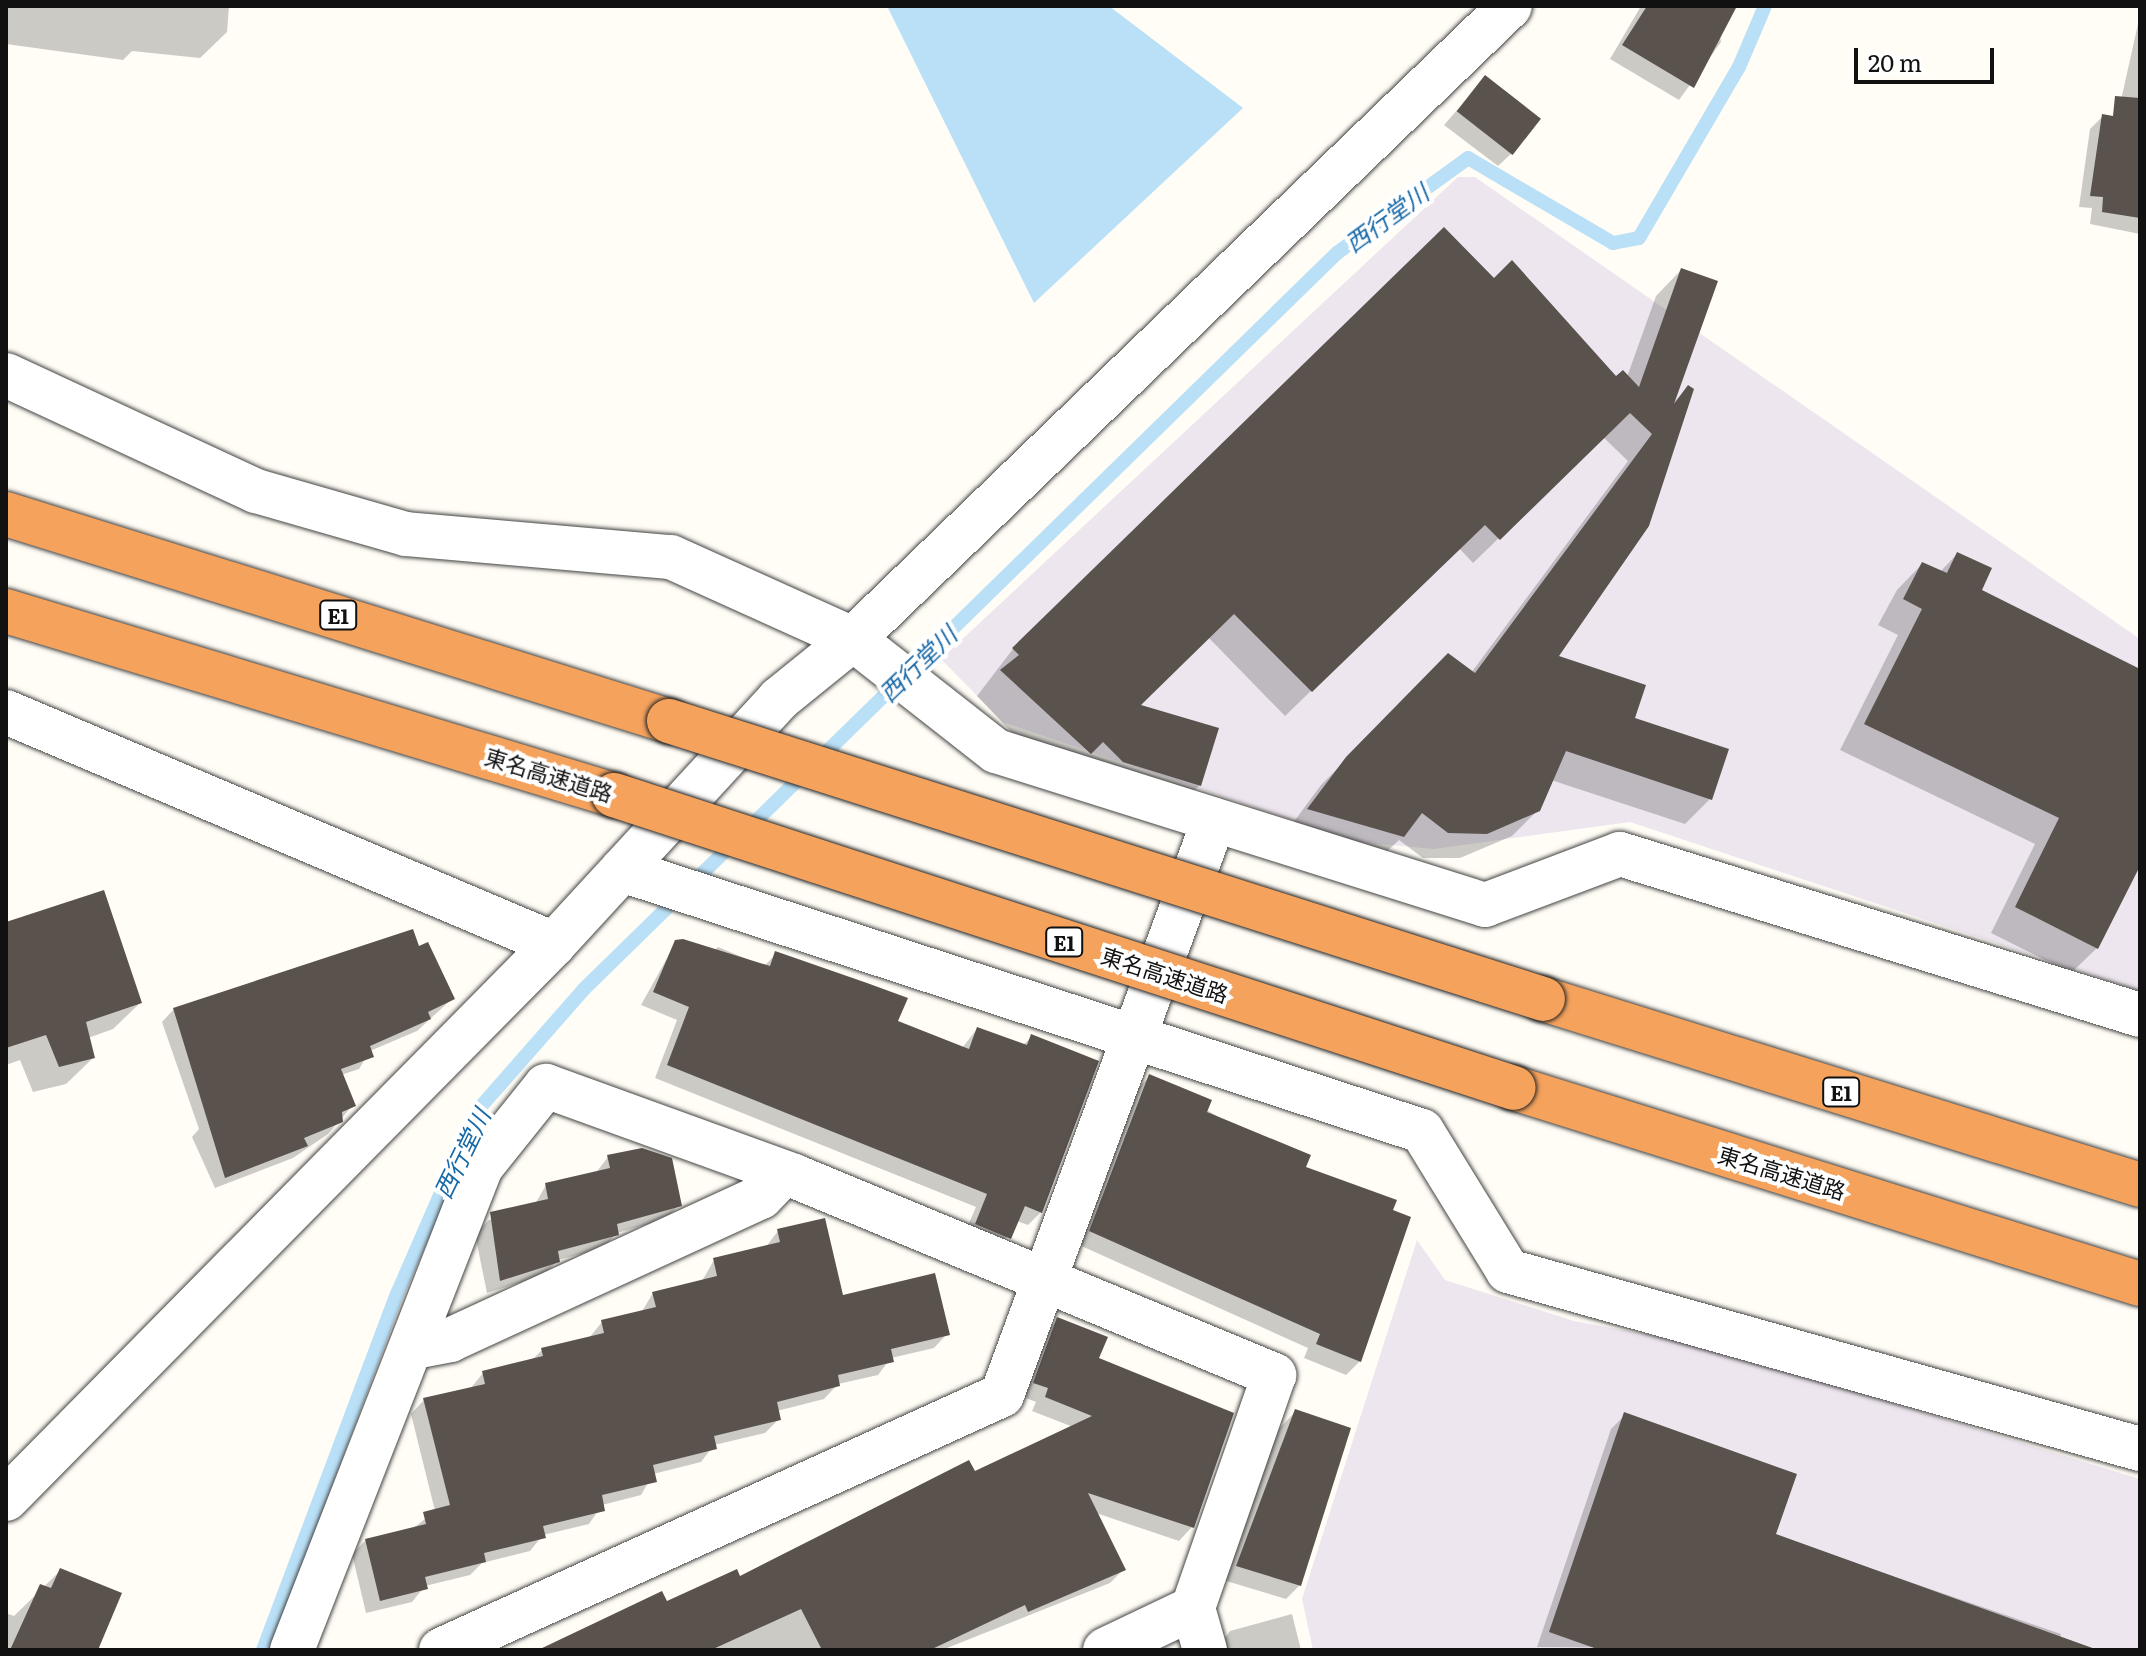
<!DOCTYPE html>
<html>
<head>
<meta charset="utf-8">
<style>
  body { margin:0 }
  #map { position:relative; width:2146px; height:1656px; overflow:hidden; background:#fffdf5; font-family:Literata,"Noto Sans JP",serif }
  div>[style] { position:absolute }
  .industrial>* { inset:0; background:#eee6ef }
  .water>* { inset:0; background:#b9e0f7 }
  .shadow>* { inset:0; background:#0003 }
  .stream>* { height:14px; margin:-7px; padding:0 7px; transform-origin:7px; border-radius:7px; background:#b9e0f7 }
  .building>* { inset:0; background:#5a524d; transform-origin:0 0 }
  .roads { filter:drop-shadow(0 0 2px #444) drop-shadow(0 0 2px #444) }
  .street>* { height:44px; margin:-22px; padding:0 22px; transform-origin:22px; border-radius:22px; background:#fff }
  .highway>* { height:44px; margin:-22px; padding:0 22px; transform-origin:22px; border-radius:22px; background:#f5a25d }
  .bridges { filter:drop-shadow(0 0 2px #222) drop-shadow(0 0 2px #222) }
  .highway-bridge>* { height:44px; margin:-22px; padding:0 22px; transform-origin:22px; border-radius:22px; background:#f5a25d }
  span { translate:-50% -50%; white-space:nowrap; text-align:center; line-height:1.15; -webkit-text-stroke:8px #fff; paint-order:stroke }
  .shield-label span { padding:2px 6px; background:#fff; border:2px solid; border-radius:6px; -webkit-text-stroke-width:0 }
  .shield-label { font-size:20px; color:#111; font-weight:700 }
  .street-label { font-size:22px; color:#111 }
  .water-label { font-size:24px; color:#1768a6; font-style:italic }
  .frame { position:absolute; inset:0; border:8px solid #111; pointer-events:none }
  .scale { position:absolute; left:1854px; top:48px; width:140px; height:36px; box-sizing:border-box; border:4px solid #111; border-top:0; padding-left:10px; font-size:24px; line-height:28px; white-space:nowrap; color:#111; -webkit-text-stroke:6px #fff; paint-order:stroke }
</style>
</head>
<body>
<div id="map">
  <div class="industrial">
    <div style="clip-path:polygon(1458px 177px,1475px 177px,2140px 639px,2140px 991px,1630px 822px,1434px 849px,1357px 842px,1003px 722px,941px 659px)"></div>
    <div style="clip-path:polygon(1417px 1240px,1445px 1280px,1574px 1321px,1695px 1343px,2140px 1479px,2140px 1650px,1313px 1650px,1302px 1599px)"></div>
  </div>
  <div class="water">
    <div style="clip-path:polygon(887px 6px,1109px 6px,1243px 108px,1034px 303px)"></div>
  </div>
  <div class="shadow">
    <div style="clip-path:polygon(6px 6px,229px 6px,227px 32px,200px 58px,132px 51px,123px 60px,6px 44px)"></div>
    <div style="clip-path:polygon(1641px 6px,1715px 6px,1721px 42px,1679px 100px,1610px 59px)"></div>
    <div style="clip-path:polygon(2140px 15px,2140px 234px,2090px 224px,2092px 208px,2079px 207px,2090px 129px,2103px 116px,2117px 118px)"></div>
    <div style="clip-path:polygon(1485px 78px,1512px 153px,1498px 166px,1444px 125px)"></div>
    <div style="clip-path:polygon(1681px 270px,1672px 404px,1688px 388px,1556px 657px,1632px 719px,1710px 799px,1685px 824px,1551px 780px,1538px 810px,1512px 836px,1460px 858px,1423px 858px,1399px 840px,1377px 861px,1284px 835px,1321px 785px,1449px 656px,1471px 673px,1628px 461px,1603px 437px,1473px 563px,1459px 548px,1285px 716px,1208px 637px,1138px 706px,1200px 785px,1174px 810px,1037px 759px,977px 696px,1013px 649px,1493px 281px,1616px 379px,1627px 377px,1656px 296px)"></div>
    <div style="clip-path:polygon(1957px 554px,1980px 591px,2140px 671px,2140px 862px,2097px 948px,2071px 973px,1991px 933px,2035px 844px,1840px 750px,1898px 635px,1878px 625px,1897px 590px,1922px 564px,1940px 572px)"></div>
    <div style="clip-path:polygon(6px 924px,140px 1003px,113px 1029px,88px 1038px,93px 1058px,66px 1084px,33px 1092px,20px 1060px,6px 1065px)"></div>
    <div style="clip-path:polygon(676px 942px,711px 954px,718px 947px,764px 966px,776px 954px,896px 1022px,962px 1048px,977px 1029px,1023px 1045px,1032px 1037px,1041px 1212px,1028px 1225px,1017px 1221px,997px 1251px,963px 1237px,976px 1207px,655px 1078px,677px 1020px,641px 1005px)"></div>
    <div style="clip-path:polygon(418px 949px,452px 999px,417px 1031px,370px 1051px,359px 1069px,341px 1075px,353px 1105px,328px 1134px,293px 1158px,215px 1188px,192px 1137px,199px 1129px,162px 1022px,174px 1009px)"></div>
    <div style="clip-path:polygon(1150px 1076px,1304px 1168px,1360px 1361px,1346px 1375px,1304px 1358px,1308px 1348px,1077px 1244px,1136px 1090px)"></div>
    <div style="clip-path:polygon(608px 1157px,679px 1205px,666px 1219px,617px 1233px,603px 1248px,558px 1260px,544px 1275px,487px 1293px,475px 1234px,489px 1220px,534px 1206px,546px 1185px,595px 1174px)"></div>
    <div style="clip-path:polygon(778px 1231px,842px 1298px,947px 1334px,934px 1348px,891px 1358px,878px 1375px,838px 1384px,824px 1399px,777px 1411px,779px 1419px,765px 1433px,714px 1445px,701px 1462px,653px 1474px,641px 1495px,602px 1505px,589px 1524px,543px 1535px,530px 1551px,482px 1563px,470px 1575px,425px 1586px,412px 1602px,366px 1613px,352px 1554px,366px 1540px,411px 1530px,435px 1511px,411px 1414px,424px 1400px,470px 1389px,483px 1373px,531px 1361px,542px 1350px,589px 1338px,602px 1322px,641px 1313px,653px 1293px,702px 1281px,714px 1260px,765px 1248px)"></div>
    <div style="clip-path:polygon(1058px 1320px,1097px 1360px,1192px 1527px,1179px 1541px,1096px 1513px,1123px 1570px,1110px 1583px,942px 1650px,554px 1650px,739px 1578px,1073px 1427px,1032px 1411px,1036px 1402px,1021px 1396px,1044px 1333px)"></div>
    <div style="clip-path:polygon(1295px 1412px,1300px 1585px,1286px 1599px,1223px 1580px,1272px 1436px)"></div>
    <div style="clip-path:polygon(1625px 1415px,1774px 1535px,2061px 1634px,2056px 1650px,1537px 1647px,1611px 1429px)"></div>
    <div style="clip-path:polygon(61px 1570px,98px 1650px,6px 1650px,6px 1613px,14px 1616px)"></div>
    <div style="clip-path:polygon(1292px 1614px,1301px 1650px,1216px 1650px,1230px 1631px)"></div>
  </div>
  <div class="stream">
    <div style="left:263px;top:1650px;width:380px;rotate:-69.4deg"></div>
    <div style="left:397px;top:1294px;width:198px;rotate:-66.5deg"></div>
    <div style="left:476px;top:1112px;width:164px;rotate:-48.7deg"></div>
    <div style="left:584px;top:989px;width:1053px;rotate:-44.35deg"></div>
    <div style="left:1337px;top:253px;width:162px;rotate:-35.9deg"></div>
    <div style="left:1468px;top:158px;width:168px;rotate:30.4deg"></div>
    <div style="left:1613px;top:243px;width:26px;rotate:-11deg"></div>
    <div style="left:1639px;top:238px;width:198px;rotate:-59.7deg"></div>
    <div style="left:1739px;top:67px;width:66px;rotate:-66.9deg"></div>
  </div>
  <div class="building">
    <div style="clip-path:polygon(1647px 6px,1737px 6px,1694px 88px,1622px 45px)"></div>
    <div style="left:1485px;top:75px;width:71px;height:46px;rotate:38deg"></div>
    <div style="clip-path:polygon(2115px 96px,2140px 98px,2140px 218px,2102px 212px,2103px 197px,2090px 196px,2102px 114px,2113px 116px)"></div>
    <div style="clip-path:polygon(1444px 227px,1494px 278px,1512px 260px,1616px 376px,1623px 370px,1639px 387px,1681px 268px,1718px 281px,1674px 404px,1688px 385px,1694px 389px,1649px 526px,1559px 656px,1646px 685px,1635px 718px,1729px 749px,1712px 800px,1566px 751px,1540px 811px,1487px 834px,1448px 833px,1422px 813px,1404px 837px,1307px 809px,1346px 757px,1448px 653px,1475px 673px,1652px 434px,1630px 413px,1500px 540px,1485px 525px,1312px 692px,1234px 614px,1141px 705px,1219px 728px,1201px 786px,1123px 762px,1103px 742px,1091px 754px,1000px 670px,1019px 655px,1012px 648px)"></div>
    <div style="clip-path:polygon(1957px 552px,1992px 568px,1982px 590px,2140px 669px,2140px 866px,2098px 949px,2015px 907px,2059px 818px,1864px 724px,1922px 609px,1903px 599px,1922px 562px,1947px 573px)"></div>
    <div style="clip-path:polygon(104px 890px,142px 1003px,86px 1022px,95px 1058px,59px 1067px,46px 1035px,6px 1048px,6px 922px)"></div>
    <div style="clip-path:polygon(413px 929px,419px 946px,428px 942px,455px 999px,428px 1012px,431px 1019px,370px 1046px,374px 1057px,341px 1069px,356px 1106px,342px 1112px,343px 1122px,304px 1138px,308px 1146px,225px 1178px,173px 1008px)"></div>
    <div style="clip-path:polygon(683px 939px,770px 966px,775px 951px,867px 983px,908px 998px,898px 1021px,969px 1049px,977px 1027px,1027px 1045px,1031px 1034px,1099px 1061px,1042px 1213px,1025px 1206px,1011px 1239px,975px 1224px,987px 1194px,667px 1065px,689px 1007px,653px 992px,675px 940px)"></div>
    <div style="clip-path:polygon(1149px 1074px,1212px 1100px,1207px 1112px,1311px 1155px,1306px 1167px,1397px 1200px,1393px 1210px,1411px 1217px,1361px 1362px,1316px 1344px,1320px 1334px,1089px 1231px)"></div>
    <div style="clip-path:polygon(642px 1148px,672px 1158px,682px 1206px,617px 1224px,619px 1235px,558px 1251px,560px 1262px,500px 1281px,490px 1212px,548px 1199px,545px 1183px,610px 1168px,607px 1155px)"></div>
    <div style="clip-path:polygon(825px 1218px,843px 1295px,935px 1273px,950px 1335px,891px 1349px,894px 1362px,838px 1375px,840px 1386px,777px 1402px,781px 1420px,714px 1436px,717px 1449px,653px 1465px,657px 1482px,602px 1495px,605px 1511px,543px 1526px,546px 1538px,484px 1553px,486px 1562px,425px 1577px,428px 1589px,380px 1601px,365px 1539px,426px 1524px,423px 1512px,450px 1505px,423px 1398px,485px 1384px,482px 1371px,543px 1356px,541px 1348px,604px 1333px,601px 1320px,656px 1307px,652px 1292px,717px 1276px,713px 1258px,780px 1242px,777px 1229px)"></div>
    <div style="clip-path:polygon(1057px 1317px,1108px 1337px,1099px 1358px,1234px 1413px,1194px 1528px,1088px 1493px,1126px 1570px,1028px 1612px,1025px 1605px,930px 1650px,822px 1650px,801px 1609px,711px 1650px,538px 1650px,662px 1591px,667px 1601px,737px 1569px,740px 1576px,969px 1460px,975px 1471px,1092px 1416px,1045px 1397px,1048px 1388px,1033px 1383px)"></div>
    <div style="clip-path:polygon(1295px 1409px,1351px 1428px,1301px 1586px,1236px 1566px)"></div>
    <div style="clip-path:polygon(1624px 1412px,1797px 1474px,1776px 1534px,2098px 1650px,1600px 1650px,1549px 1632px)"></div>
    <div style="clip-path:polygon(60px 1568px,122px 1593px,98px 1650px,10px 1650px,40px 1584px,51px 1588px)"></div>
  </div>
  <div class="roads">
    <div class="street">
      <div style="left:6px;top:375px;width:276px;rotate:24.9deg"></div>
      <div style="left:256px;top:491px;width:156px;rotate:16deg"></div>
      <div style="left:406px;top:534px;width:266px;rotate:5deg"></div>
      <div style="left:671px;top:557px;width:200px;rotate:24.3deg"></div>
      <div style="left:853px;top:639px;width:182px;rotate:38.1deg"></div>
      <div style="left:996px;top:751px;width:513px;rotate:17.48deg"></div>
      <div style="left:1485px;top:905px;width:144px;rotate:-20.7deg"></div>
      <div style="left:1620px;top:854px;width:544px;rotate:17.2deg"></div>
      <div style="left:6px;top:712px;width:595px;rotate:22.95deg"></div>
      <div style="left:622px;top:870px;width:841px;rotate:18.07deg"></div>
      <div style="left:1422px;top:1131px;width:164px;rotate:58.4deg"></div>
      <div style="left:1508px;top:1271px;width:657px;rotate:15.73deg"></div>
      <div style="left:415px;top:1347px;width:36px;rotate:-11deg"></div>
      <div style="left:450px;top:1340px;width:342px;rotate:-24.7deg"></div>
      <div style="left:761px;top:1197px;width:33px;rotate:-46deg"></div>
      <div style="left:6px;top:1499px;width:780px;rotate:-45.36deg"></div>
      <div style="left:554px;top:944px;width:333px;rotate:-47.4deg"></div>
      <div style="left:779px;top:699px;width:95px;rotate:-39deg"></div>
      <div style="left:853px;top:639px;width:912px;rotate:-43.93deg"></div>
      <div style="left:292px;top:1650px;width:519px;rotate:-68.63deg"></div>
      <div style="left:481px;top:1167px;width:104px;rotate:-51.3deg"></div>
      <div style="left:546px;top:1086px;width:264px;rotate:19.9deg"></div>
      <div style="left:794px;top:1176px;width:520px;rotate:22.52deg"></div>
      <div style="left:1274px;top:1375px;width:247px;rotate:109.2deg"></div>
      <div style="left:1193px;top:1608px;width:44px;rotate:74.1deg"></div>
      <div style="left:441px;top:1650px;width:616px;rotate:-24.44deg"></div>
      <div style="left:1002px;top:1395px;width:613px;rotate:-69.76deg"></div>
      <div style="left:1105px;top:1650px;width:98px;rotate:-25.5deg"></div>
    </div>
    <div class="highway">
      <div style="left:6px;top:514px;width:695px;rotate:17.34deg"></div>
      <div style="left:6px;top:611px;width:635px;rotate:16.84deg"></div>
      <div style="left:1543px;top:999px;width:625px;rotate:17.3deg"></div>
      <div style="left:1514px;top:1088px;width:656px;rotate:17.39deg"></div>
    </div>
  </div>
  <div class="bridges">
    <div class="highway-bridge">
      <div style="left:669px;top:721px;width:917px;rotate:17.64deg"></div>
      <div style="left:614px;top:795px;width:946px;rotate:18.03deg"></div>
    </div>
  </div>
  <div class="shield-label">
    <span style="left:338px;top:615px">E1</span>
    <span style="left:1064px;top:942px">E1</span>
    <span style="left:1841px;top:1092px">E1</span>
  </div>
  <div class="street-label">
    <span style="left:549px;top:774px;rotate:17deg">東名高速道路</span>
    <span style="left:1165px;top:974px;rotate:18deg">東名高速道路</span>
    <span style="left:1782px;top:1172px;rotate:17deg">東名高速道路</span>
  </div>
  <div class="water-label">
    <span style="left:1386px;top:217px;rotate:-36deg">西行堂川</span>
    <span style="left:917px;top:663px;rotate:-44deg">西行堂川</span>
    <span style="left:461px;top:1153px;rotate:-64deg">西行堂川</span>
  </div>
  <div class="frame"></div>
  <div class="scale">20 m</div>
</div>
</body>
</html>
